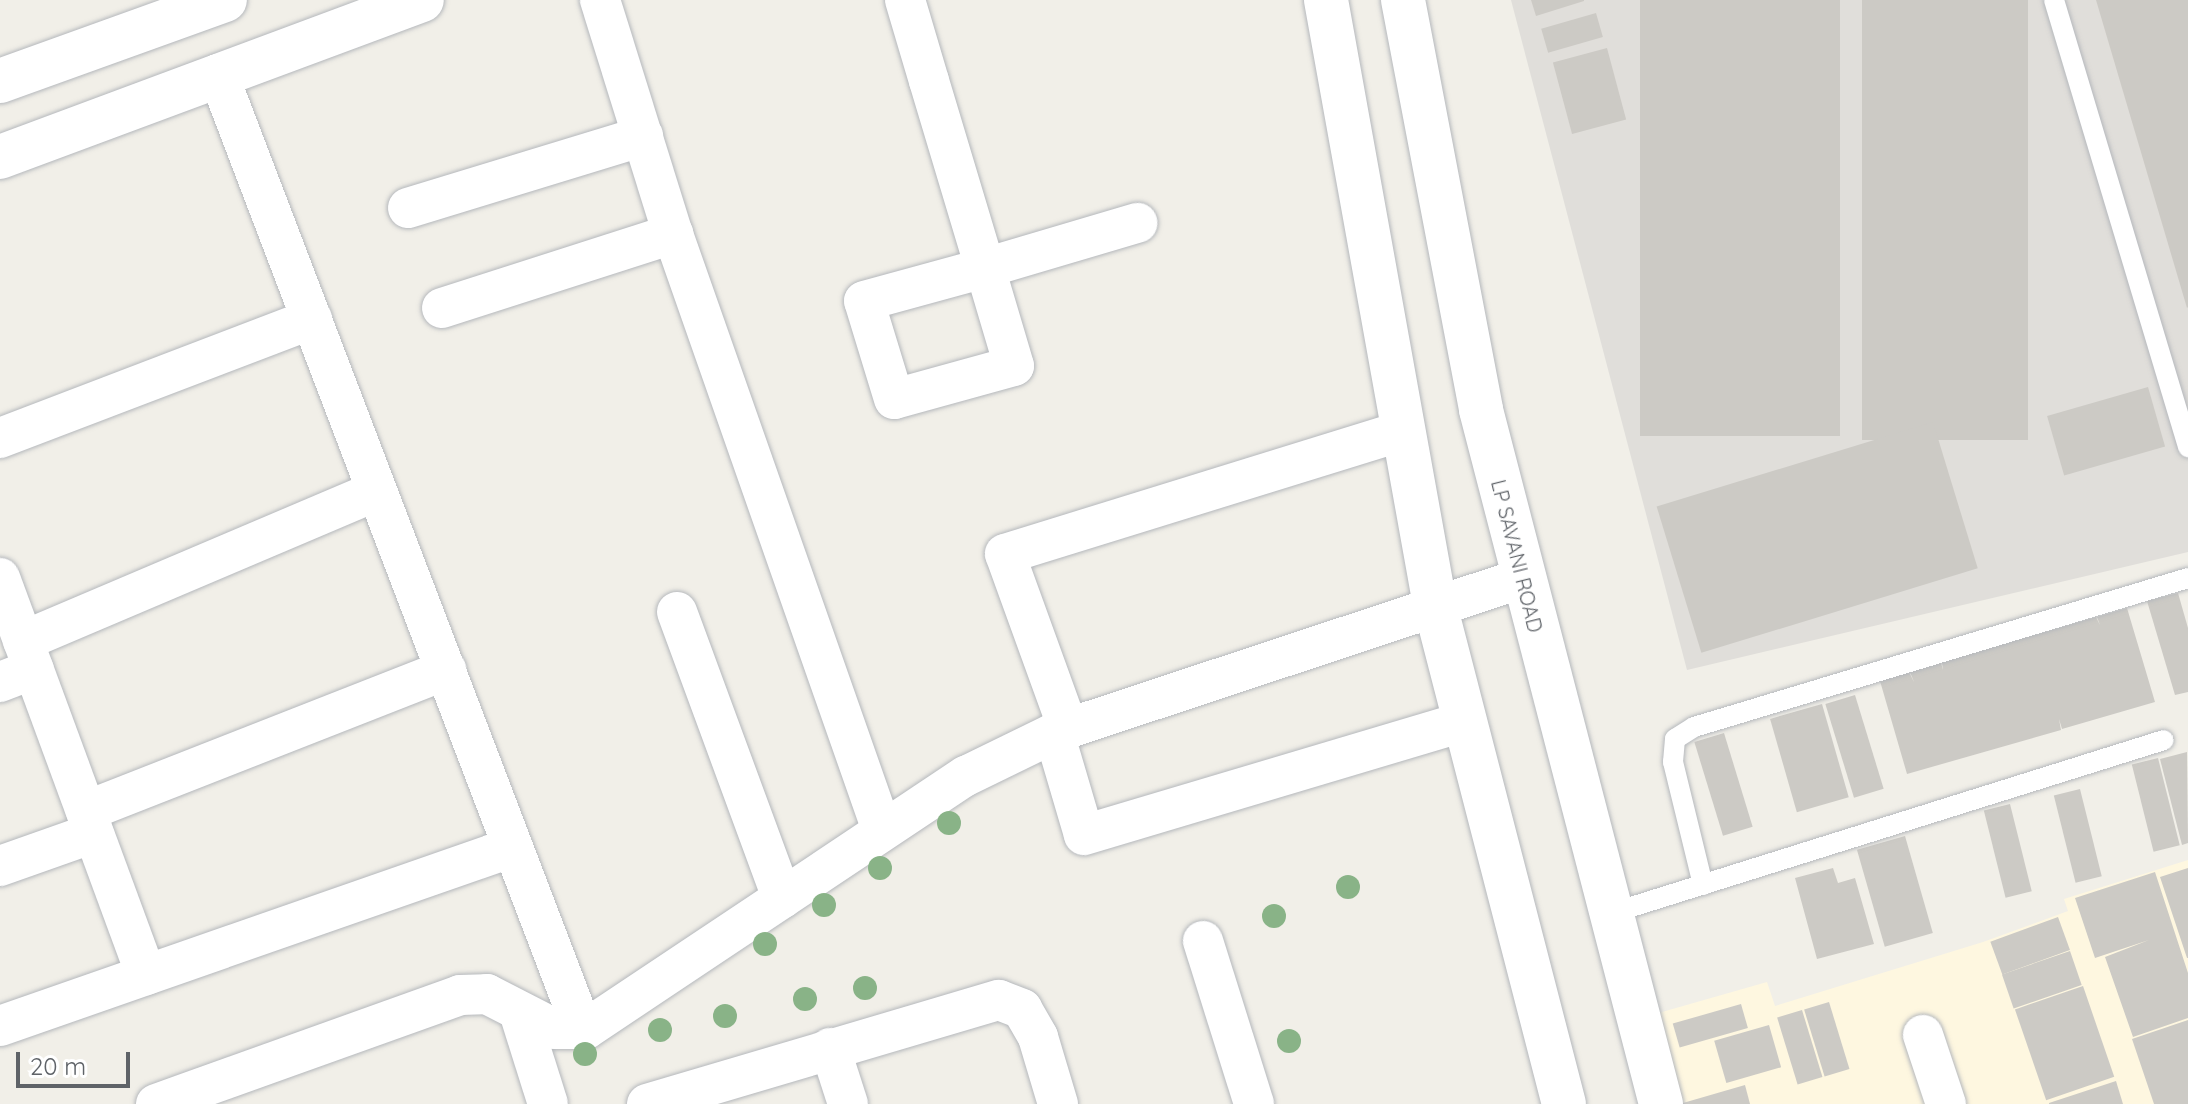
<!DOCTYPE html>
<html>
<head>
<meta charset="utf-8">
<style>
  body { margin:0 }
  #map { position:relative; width:2188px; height:1104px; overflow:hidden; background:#f1efe8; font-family:Quicksand,sans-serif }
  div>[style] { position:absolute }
  .commercial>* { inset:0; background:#fef7e0 }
  .industrial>* { inset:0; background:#e0deda }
  .building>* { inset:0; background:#cccac5; transform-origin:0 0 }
  .roads { filter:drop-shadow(0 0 2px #b5b8bc) drop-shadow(0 0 2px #b5b8bc) }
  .lane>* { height:20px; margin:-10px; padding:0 10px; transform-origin:10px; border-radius:10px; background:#fff }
  .street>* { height:40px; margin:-20px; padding:0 20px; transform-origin:20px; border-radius:20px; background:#fff }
  .secondary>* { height:44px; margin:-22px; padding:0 22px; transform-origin:22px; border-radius:22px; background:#fff }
  .trees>* { width:24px; height:24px; margin:-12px; border-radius:50%; background:#89b387 }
  span { translate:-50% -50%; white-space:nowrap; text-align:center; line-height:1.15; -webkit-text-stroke:6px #fff; paint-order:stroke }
  .street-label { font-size:20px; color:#5f6368 }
  .scale { position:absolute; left:16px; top:1052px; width:114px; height:36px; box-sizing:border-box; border:4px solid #5f6368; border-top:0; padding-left:10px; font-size:24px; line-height:28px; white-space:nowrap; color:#5f6368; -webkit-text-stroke:6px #fff; paint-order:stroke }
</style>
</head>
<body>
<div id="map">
  <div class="commercial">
    <div style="clip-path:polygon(2188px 860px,2188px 1104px,1673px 1104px,1648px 1016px,1767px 982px,1775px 1006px,1983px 942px,2068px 911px,2064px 899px)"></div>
  </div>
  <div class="industrial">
    <div style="clip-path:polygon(1511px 0,2188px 0,2188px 552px,1687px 670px)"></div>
  </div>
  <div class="building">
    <div style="clip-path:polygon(1531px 0,1584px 0,1584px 1px,1536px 16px)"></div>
    <div style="left:1640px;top:0;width:200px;height:436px"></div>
    <div style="left:1862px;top:0;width:166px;height:440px"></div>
    <div style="clip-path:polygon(2096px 0,2188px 0,2188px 307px,2187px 308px)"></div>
    <div style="left:1596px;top:13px;width:25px;height:57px;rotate:74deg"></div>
    <div style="left:1607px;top:48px;width:74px;height:56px;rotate:75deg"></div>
    <div style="left:2148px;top:387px;width:62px;height:105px;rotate:74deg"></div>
    <div style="left:1933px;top:422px;width:153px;height:289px;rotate:73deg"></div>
    <div style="clip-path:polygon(2178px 593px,2188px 628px,2188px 692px,2175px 695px,2147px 601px)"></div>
    <div style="clip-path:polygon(2127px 608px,2155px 702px,2062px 729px,2059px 719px,2061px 730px,1907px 774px,1880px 681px,1909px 672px,1914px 682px,1910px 672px,1941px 663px,1943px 670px,1942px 662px,2096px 617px,2100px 625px,2097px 617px)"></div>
    <div style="left:1855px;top:695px;width:98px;height:31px;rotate:73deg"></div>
    <div style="left:1822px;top:704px;width:97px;height:54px;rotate:74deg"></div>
    <div style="left:1724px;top:733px;width:98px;height:31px;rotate:73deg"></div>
    <div style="clip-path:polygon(2187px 752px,2188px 843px,2182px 845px,2160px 759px)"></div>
    <div style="left:2158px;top:758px;width:90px;height:27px;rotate:76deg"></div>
    <div style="left:2080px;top:789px;width:90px;height:27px;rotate:76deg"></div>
    <div style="left:2010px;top:804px;width:90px;height:27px;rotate:76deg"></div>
    <div style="left:1905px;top:836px;width:101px;height:50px;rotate:74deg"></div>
    <div style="clip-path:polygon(1833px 868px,1838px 883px,1855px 878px,1874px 944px,1817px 959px,1795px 878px)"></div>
    <div style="clip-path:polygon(2188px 868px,2188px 958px,2187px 958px,2160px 877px)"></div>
    <div style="clip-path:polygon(2155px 872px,2188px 973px,2188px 1018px,2133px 1037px,2105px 957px,2149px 940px,2095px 958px,2075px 898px)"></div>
    <div style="left:2058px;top:917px;width:35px;height:72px;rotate:70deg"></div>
    <div style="left:2070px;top:951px;width:36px;height:72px;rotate:71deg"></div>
    <div style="left:2083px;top:986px;width:96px;height:72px;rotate:71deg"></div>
    <div style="left:1829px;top:1002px;width:70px;height:26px;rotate:73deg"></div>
    <div style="left:1741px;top:1004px;width:25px;height:71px;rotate:74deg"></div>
    <div style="left:1802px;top:1010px;width:70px;height:26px;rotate:73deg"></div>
    <div style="clip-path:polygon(2188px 1020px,2188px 1104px,2154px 1104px,2132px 1039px)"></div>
    <div style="left:1769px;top:1025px;width:44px;height:57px;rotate:74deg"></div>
    <div style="clip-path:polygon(2116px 1081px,2123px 1104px,2049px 1104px,2049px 1103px)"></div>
    <div style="clip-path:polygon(1745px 1085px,1750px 1104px,1683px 1104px,1683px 1103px)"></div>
  </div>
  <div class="roads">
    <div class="lane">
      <div style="left:2054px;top:0;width:467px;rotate:73.3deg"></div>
      <div style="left:1703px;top:885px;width:127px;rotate:-103.7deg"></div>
      <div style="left:1673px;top:762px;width:23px;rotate:-85deg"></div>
      <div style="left:1675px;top:739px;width:22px;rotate:-32deg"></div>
      <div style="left:1694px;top:727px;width:516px;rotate:-16.78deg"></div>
      <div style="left:1612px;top:913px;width:578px;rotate:-17.4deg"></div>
    </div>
    <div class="street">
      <div style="left:600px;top:0;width:245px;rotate:72.7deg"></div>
      <div style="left:673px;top:234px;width:632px;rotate:70.68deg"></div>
      <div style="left:905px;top:0;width:84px;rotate:73.5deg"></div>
      <div style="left:929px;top:81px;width:195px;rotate:73.3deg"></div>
      <div style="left:985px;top:268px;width:102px;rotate:73.5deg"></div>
      <div style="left:1014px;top:366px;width:124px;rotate:164.6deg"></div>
      <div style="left:894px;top:399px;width:102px;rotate:-107deg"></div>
      <div style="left:864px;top:301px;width:125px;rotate:-15.3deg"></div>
      <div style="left:985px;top:268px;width:159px;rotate:-16.5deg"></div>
      <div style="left:218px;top:74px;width:1021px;rotate:69.12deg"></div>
      <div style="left:408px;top:208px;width:246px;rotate:-17deg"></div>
      <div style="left:442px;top:308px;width:243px;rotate:-17.8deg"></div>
      <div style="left:0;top:438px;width:334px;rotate:-20.9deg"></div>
      <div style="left:0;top:578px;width:423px;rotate:69.8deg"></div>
      <div style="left:677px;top:612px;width:305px;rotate:69.8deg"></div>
      <div style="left:23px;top:641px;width:384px;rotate:-23deg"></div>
      <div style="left:0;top:682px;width:36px;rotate:-21deg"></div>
      <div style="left:1068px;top:728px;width:185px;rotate:-109.9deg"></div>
      <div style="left:1005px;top:554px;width:413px;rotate:-17.2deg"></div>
      <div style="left:1054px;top:733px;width:106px;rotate:73.6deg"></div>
      <div style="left:1084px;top:835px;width:395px;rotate:-16.6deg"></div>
      <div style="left:86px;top:811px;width:387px;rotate:-21.4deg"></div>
      <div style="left:0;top:866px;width:99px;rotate:-19.5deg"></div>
      <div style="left:1203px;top:941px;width:171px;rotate:72.6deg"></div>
      <div style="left:519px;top:1012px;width:96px;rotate:72.5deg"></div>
      <div style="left:0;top:1026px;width:543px;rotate:-19.24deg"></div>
      <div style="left:1923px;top:1035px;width:73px;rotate:71.6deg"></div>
      <div style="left:830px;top:1048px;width:59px;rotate:72.2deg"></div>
      <div style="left:156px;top:1104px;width:323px;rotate:-19.7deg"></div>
      <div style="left:460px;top:995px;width:27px;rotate:-2deg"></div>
      <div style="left:487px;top:994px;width:76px;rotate:27.2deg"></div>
      <div style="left:555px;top:1029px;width:31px"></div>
      <div style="left:586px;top:1029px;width:457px;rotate:-33.7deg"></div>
      <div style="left:966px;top:776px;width:98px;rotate:-26deg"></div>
      <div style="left:1054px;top:733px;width:492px;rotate:-18.3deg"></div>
      <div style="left:647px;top:1104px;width:367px;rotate:-16.5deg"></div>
      <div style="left:999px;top:1000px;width:25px;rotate:21deg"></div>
      <div style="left:1022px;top:1009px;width:32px;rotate:60deg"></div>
      <div style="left:1038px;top:1037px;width:70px;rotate:73.4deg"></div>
    </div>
    <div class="secondary">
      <div style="left:1326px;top:0;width:615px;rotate:79.79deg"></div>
      <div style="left:1435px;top:605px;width:515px;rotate:75.51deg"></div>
      <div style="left:1403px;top:0;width:417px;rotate:79.2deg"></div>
      <div style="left:1481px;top:410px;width:717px;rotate:75.46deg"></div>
      <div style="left:0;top:81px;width:239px;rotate:-19.8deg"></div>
      <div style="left:0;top:157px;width:450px;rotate:-20.4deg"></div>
    </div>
  </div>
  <div class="trees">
    <div style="left:949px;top:823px"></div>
    <div style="left:880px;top:868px"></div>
    <div style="left:1348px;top:887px"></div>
    <div style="left:824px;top:905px"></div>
    <div style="left:1274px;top:916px"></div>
    <div style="left:765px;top:944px"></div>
    <div style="left:865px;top:988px"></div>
    <div style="left:805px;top:999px"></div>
    <div style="left:725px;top:1016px"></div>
    <div style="left:660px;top:1030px"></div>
    <div style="left:1289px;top:1041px"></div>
    <div style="left:585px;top:1054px"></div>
  </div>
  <div class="street-label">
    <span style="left:1517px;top:556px;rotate:76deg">LP SAVANI ROAD</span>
  </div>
  <div class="scale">20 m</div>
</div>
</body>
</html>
